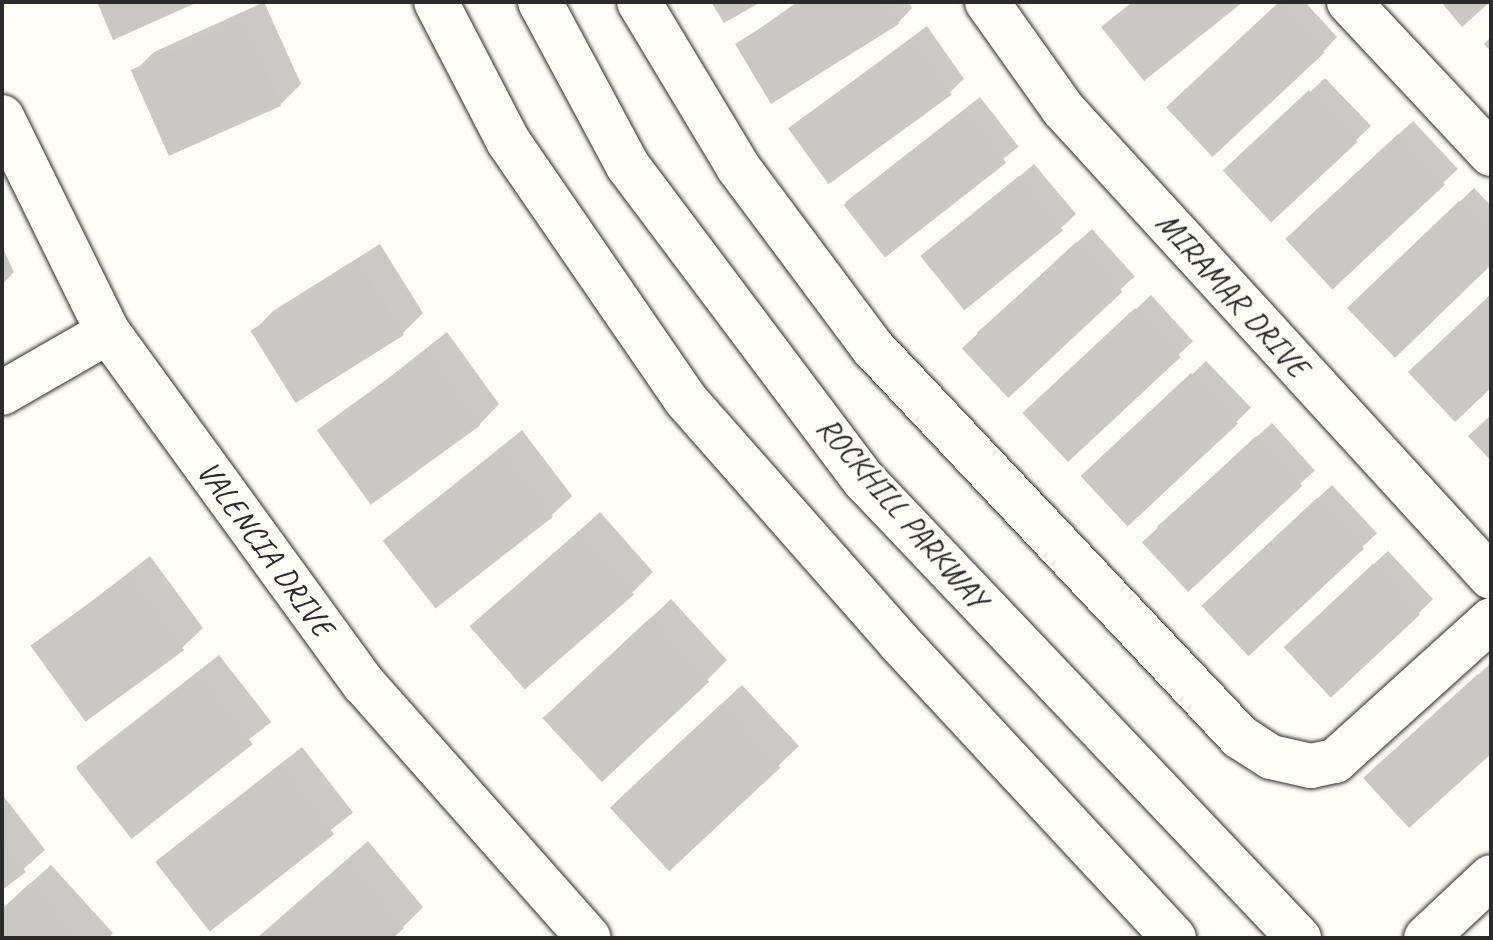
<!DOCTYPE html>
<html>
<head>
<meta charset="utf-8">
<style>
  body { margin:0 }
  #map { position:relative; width:1493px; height:940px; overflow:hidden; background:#fdfcf7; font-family:Caveat,sans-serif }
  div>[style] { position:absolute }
  .shadow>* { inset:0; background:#0003; transform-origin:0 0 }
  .building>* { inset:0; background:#c9c8c4; transform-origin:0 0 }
  .roads { filter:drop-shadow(0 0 2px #2b2b2b) drop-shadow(0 0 2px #2b2b2b) }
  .minor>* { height:44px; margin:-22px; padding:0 22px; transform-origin:22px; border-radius:22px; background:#fdfcf7 }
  span { translate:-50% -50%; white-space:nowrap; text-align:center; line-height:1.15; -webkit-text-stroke:7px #fdfcf7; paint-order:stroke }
  .street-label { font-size:32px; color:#2b2b2b }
  .frame { position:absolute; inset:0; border:4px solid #2b2b2b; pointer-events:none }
</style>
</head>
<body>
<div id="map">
  <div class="shadow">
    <div style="clip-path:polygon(264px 2px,301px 84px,281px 104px,134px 72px,154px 52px)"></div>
    <div style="clip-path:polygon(797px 2px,908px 2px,912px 8px,898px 23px,737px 45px)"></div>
    <div style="clip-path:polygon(1281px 2px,1305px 2px,1337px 37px,1323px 52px,1183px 93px)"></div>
    <div style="clip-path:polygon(927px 26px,964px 79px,949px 93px,790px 128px)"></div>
    <div style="clip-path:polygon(1491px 37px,1491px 52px,1484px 44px)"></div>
    <div style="clip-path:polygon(1325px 78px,1371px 126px,1272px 220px,1241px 158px)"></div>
    <div style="left:980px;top:97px;width:63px;height:171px;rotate:52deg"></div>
    <div style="clip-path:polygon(1413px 121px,1458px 169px,1443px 183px,1301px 224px)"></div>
    <div style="clip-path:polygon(1034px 164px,1076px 214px,1061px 228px,924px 258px)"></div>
    <div style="clip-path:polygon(1474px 188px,1491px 206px,1491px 263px,1350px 308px)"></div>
    <div style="left:1092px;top:229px;width:64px;height:155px;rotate:48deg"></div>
    <div style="clip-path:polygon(380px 244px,423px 313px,403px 333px,253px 332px,273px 311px)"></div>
    <div style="clip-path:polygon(2px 246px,14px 272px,2px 285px)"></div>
    <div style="clip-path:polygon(1151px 295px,1193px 341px,1069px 460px,1040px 399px)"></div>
    <div style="clip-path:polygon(447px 332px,499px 404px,479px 425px,320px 432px)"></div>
    <div style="left:1206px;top:361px;width:65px;height:148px;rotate:46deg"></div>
    <div style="left:1272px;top:423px;width:64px;height:155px;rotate:48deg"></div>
    <div style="clip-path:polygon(522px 430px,572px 496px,551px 516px,385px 540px)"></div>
    <div style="left:1332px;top:485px;width:66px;height:156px;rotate:47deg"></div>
    <div style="clip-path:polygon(600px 512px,653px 572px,632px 593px,473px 627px)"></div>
    <div style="clip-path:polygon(1388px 551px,1433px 599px,1418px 614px,1300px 633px)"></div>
    <div style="clip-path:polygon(150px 556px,203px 628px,182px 648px,33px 647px)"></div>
    <div style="clip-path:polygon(671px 599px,727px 660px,707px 680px,566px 698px)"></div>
    <div style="left:219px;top:655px;width:85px;height:181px;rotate:52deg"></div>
    <div style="clip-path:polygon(1491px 663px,1491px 752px,1380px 764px)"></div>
    <div style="clip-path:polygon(742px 685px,799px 746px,778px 766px,632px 787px)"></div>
    <div style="left:302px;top:747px;width:83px;height:184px;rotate:52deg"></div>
    <div style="clip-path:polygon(2px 794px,45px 850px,2px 888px)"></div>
    <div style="clip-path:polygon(368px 841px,423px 907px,403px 927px,390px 938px,257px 938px)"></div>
    <div style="clip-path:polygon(51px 865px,113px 933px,108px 938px,2px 938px,2px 909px)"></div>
  </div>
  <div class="building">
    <div style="clip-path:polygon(97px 2px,198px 2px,113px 40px)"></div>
    <div style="clip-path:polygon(711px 2px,761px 2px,724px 23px)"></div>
    <div style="clip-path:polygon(802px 2px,885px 2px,899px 24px,771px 104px,735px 44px)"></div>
    <div style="clip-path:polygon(1132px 2px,1243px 2px,1144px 81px,1101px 27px)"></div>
    <div style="clip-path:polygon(1441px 2px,1490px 2px,1462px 27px)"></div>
    <div style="left:1278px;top:3px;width:68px;height:153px;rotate:47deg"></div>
    <div style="left:243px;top:20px;width:94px;height:123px;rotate:66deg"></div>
    <div style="left:911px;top:39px;width:69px;height:152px;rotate:54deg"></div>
    <div style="left:1309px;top:90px;width:71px;height:118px;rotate:47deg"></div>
    <div style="left:965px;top:110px;width:67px;height:154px;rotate:52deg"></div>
    <div style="left:1398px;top:134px;width:69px;height:154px;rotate:47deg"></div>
    <div style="left:1019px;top:176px;width:70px;height:127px;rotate:51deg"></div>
    <div style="clip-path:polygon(1459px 201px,1491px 235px,1491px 265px,1395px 358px,1347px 308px)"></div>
    <div style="left:1076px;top:242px;width:68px;height:156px;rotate:47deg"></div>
    <div style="left:359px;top:263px;width:85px;height:128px;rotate:58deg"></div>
    <div style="clip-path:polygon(1491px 294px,1491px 388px,1455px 422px,1408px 372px)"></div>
    <div style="left:1135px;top:308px;width:67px;height:154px;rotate:47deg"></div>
    <div style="left:426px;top:351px;width:92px;height:135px;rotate:54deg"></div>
    <div style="left:1191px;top:373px;width:69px;height:151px;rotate:47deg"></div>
    <div style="clip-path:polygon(1491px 415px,1491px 461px,1468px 436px)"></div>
    <div style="left:1256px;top:436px;width:68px;height:156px;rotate:47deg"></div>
    <div style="left:500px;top:449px;width:86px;height:149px;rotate:52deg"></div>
    <div style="left:1317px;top:498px;width:69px;height:158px;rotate:47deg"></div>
    <div style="left:579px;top:531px;width:84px;height:145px;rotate:49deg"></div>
    <div style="left:1373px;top:564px;width:69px;height:122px;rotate:47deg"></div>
    <div style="left:129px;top:574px;width:94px;height:122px;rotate:54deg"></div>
    <div style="left:650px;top:618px;width:87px;height:147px;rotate:47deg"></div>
    <div style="left:198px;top:674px;width:89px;height:154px;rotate:52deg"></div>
    <div style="clip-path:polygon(1478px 674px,1491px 689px,1491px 754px,1409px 828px,1363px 778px)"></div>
    <div style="left:721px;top:704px;width:87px;height:152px;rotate:47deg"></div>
    <div style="left:280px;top:765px;width:88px;height:158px;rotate:52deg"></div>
    <div style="clip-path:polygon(2px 841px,26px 872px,2px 890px)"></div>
    <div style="clip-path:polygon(347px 860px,404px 928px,393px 938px,257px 938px)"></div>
    <div style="clip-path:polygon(30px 883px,79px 938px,2px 938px,2px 909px)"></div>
  </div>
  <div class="roads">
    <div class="minor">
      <div style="left:436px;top:2px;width:157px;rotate:62.6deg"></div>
      <div style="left:508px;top:141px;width:313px;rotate:55.5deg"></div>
      <div style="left:685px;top:399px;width:324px;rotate:48.6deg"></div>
      <div style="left:899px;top:642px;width:404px;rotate:47.1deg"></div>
      <div style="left:540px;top:2px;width:186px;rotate:61.8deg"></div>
      <div style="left:628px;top:166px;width:393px;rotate:53.1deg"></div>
      <div style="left:864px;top:480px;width:632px;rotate:46.48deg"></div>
      <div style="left:639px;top:2px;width:192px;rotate:59deg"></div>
      <div style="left:738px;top:167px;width:226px;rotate:53.3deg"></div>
      <div style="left:873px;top:348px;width:535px;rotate:46.67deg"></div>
      <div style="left:1240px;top:737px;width:37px;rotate:33deg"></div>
      <div style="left:1271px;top:757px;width:41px;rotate:12.7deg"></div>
      <div style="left:1311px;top:766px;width:25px;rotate:-12deg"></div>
      <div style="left:1335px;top:761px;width:210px;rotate:-42.1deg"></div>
      <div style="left:987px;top:2px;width:131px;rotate:54.6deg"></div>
      <div style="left:1063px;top:109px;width:634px;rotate:47.56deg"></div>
      <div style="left:1349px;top:2px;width:208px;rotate:46.9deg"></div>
      <div style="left:2px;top:117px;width:240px;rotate:63.8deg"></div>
      <div style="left:108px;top:332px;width:435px;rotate:54deg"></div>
      <div style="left:364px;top:684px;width:339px;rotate:48.5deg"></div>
      <div style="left:2px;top:393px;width:122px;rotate:-29.9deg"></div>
      <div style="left:1426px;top:938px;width:89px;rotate:-43.2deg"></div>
    </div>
  </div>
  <div class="street-label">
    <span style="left:1232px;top:295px;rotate:48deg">MIRAMAR DRIVE</span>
    <span style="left:902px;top:513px;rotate:49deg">ROCKHILL PARKWAY</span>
    <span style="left:265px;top:549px;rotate:54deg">VALENCIA DRIVE</span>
  </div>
  <div class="frame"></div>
</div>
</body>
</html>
